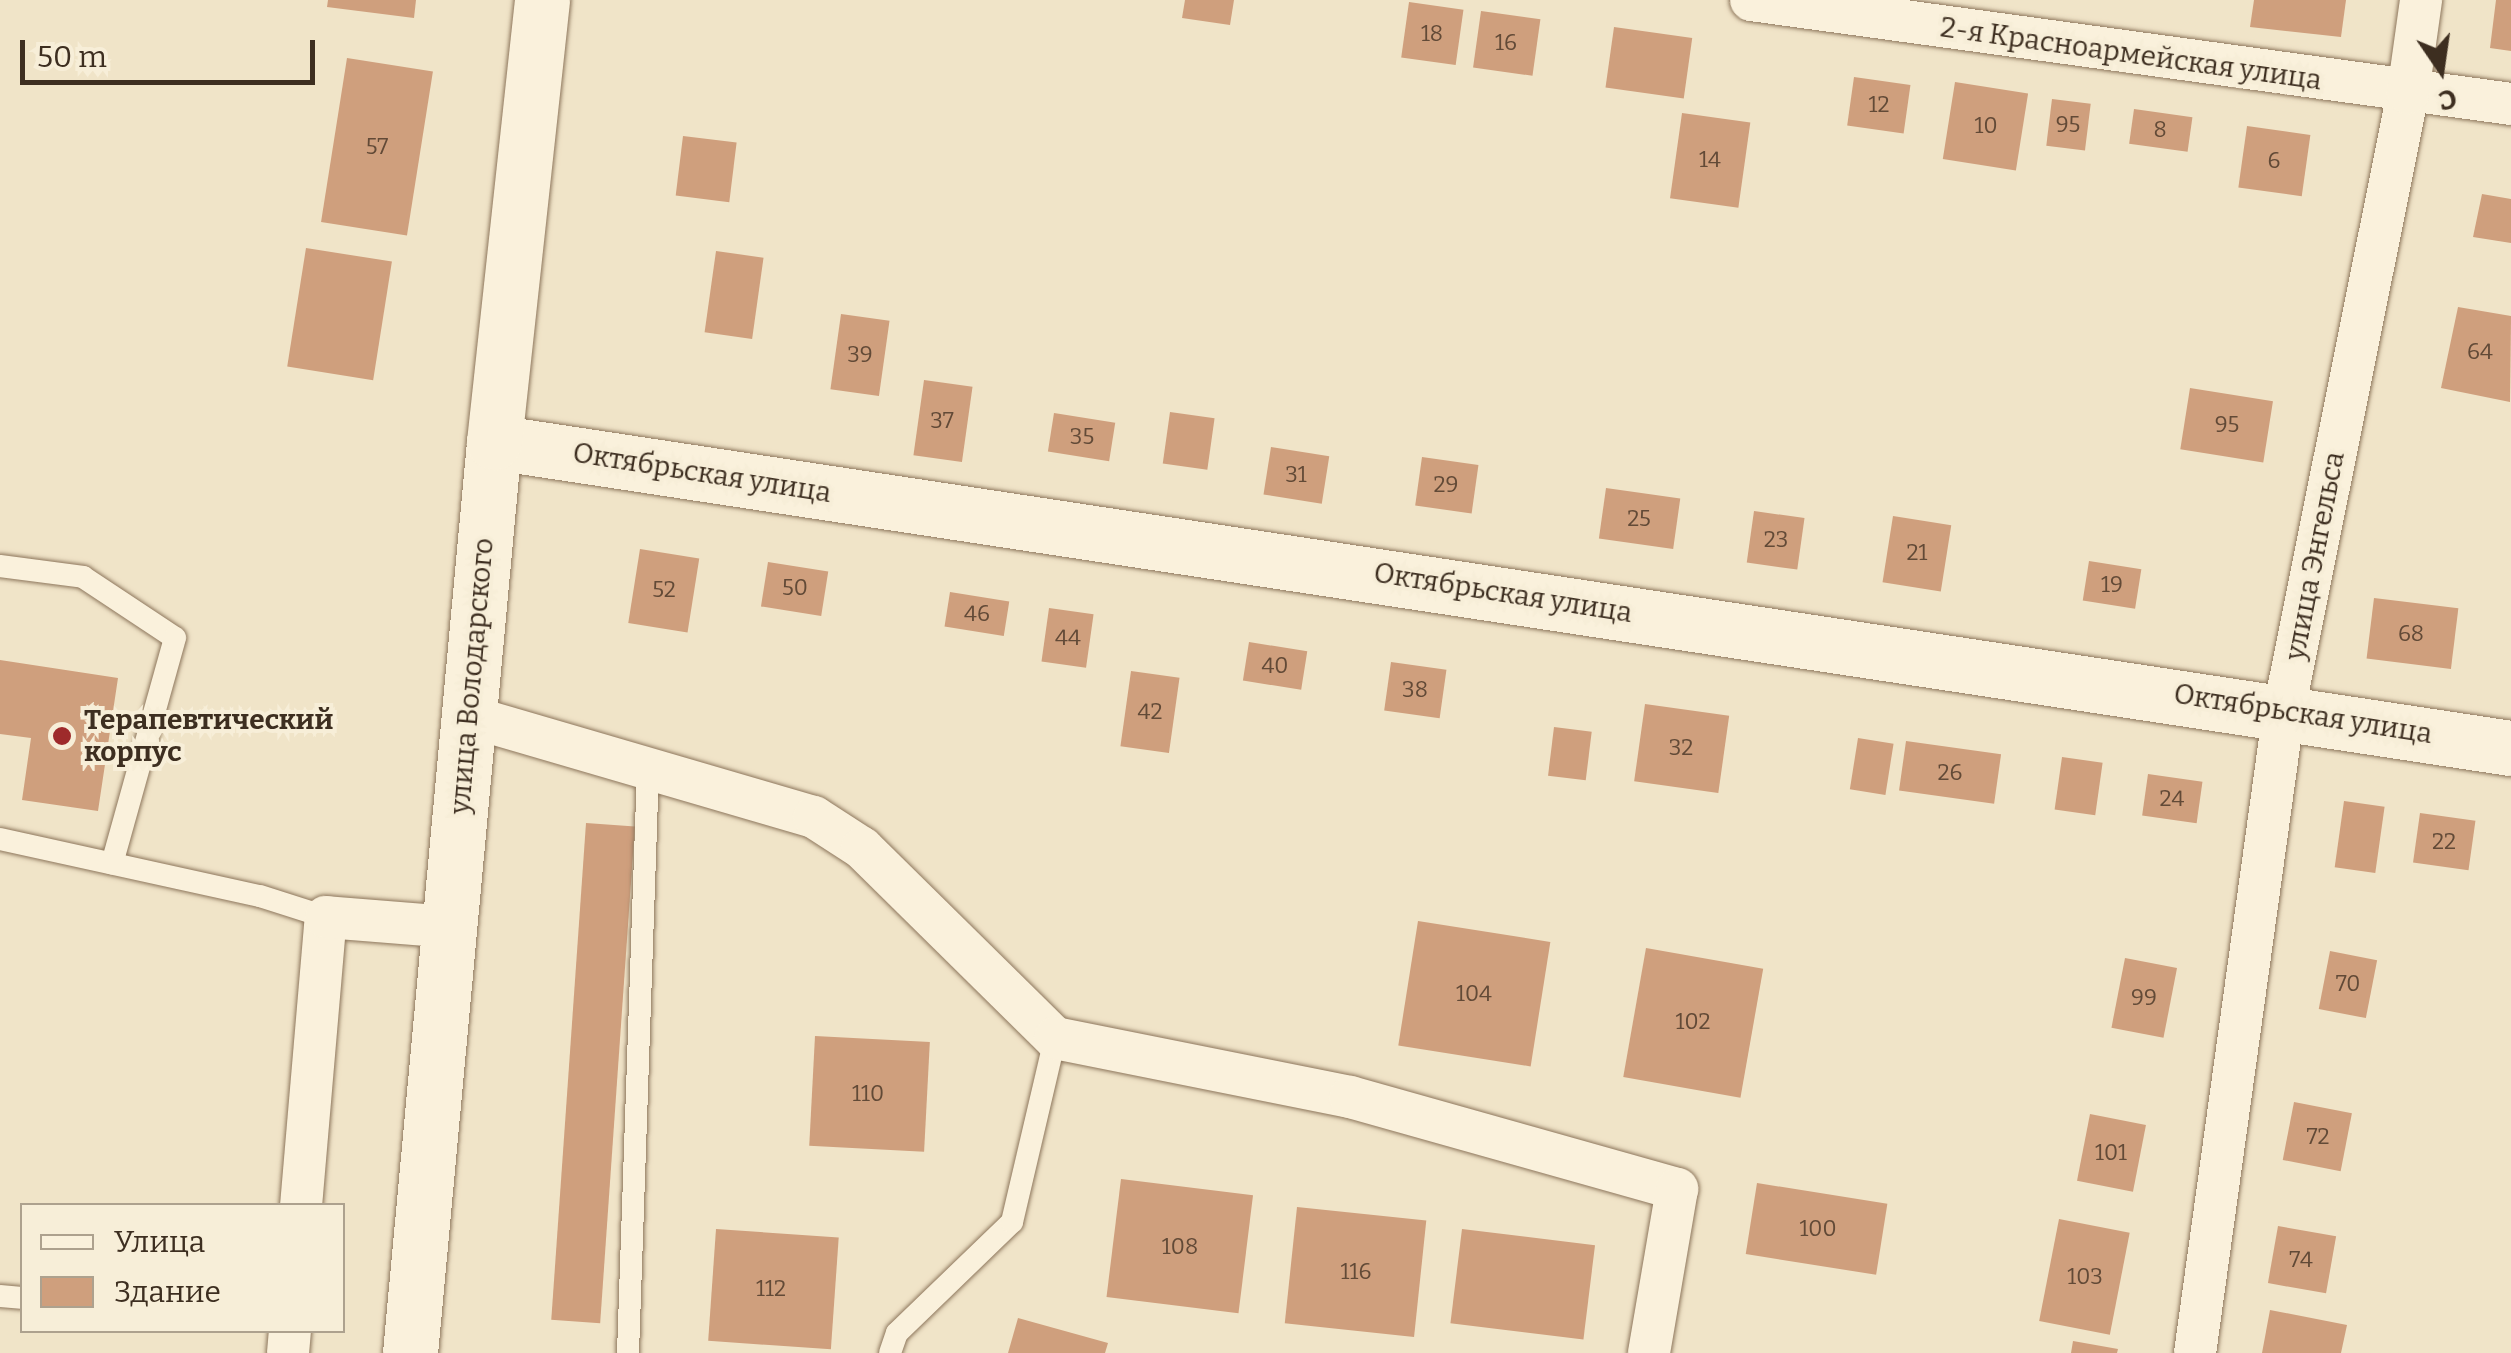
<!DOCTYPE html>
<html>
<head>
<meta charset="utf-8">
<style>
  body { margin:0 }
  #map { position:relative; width:2511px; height:1353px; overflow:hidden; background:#f0e4c8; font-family:Bitter,serif }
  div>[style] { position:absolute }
  .building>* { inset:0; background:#cf9f7d; transform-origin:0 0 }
  .roads { filter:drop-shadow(0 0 2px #8d765c) drop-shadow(0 0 2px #8d765c) }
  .lane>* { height:22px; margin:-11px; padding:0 11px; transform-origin:11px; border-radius:11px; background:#faf1dc }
  .street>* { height:42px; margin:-21px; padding:0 21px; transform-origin:21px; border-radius:21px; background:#faf1dc }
  .secondary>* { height:55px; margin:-27.5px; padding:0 27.5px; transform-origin:27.5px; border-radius:27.5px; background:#faf1dc }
  .dots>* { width:28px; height:28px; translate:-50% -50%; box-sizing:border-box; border:5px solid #f7eed8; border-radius:50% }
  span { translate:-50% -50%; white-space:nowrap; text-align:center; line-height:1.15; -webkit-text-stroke:8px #f7eed8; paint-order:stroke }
  .number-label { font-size:22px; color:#624a37 }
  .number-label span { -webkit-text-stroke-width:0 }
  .street-label { font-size:28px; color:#3d2e20 }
  .poi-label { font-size:28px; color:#3d2e20; font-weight:700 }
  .left { translate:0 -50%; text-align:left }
  .legend { position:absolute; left:20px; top:1203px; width:325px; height:130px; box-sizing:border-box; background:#f7eed8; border:2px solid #ada18e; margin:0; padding:12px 18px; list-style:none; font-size:30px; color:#3d2e20 }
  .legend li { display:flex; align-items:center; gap:20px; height:50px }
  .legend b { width:50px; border:2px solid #ada18e }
  .north { position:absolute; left:2391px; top:20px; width:100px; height:100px; -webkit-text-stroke:8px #f7eed8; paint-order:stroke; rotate:167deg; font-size:28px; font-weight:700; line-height:40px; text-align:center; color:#3d2e20 }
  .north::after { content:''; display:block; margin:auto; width:35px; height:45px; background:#3d2e20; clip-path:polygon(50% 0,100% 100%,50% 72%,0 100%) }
  .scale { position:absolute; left:20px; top:40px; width:295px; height:45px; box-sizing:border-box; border:5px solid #3d2e20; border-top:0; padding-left:12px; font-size:30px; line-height:35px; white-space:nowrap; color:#3d2e20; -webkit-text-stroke:8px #f7eed8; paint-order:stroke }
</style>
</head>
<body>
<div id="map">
  <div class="building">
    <div style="clip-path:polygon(328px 0,416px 0,414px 18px,327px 7px)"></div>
    <div style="clip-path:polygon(1185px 0,1234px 0,1230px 25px,1182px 18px)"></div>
    <div style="clip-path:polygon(2254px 0,2346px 0,2341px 37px,2250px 27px)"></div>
    <div style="clip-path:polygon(2496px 0,2511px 0,2511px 51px,2490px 48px)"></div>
    <div style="left:1409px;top:2px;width:55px;height:56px;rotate:8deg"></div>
    <div style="left:1481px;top:11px;width:60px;height:57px;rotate:8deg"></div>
    <div style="left:1614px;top:27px;width:79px;height:61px;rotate:8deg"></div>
    <div style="left:347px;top:58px;width:87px;height:166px;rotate:9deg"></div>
    <div style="left:1854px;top:77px;width:57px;height:49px;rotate:8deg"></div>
    <div style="left:1955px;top:82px;width:74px;height:78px;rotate:9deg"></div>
    <div style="left:2052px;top:99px;width:39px;height:47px;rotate:7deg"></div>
    <div style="left:2134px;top:109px;width:59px;height:35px;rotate:8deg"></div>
    <div style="left:1682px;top:113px;width:69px;height:86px;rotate:8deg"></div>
    <div style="left:2247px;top:126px;width:64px;height:62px;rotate:8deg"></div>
    <div style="left:683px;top:136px;width:54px;height:60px;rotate:7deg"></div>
    <div style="clip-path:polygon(2482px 194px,2511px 199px,2511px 243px,2473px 237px)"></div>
    <div style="left:306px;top:248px;width:87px;height:120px;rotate:9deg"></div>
    <div style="left:716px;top:251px;width:48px;height:82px;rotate:8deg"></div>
    <div style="clip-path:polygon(2458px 307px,2511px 316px,2510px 402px,2441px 388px)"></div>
    <div style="left:841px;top:314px;width:49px;height:76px;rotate:8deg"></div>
    <div style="left:924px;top:380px;width:49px;height:76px;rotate:8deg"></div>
    <div style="left:2190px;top:388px;width:84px;height:62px;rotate:9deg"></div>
    <div style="left:1170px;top:412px;width:45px;height:52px;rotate:8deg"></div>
    <div style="left:1054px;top:413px;width:62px;height:39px;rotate:9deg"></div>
    <div style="left:1271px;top:447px;width:59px;height:48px;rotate:9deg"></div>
    <div style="left:1422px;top:457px;width:57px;height:49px;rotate:8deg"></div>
    <div style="left:1606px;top:488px;width:75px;height:51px;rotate:8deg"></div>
    <div style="left:1754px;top:511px;width:51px;height:52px;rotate:8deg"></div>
    <div style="left:1893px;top:516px;width:59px;height:67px;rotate:9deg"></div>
    <div style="left:640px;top:549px;width:60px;height:75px;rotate:9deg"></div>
    <div style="left:2089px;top:561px;width:53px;height:40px;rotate:9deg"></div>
    <div style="left:768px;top:562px;width:61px;height:45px;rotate:9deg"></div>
    <div style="left:950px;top:592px;width:60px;height:35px;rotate:9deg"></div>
    <div style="left:2374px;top:598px;width:85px;height:61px;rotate:7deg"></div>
    <div style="left:1049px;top:608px;width:45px;height:54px;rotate:8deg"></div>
    <div style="left:1249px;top:642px;width:59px;height:39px;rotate:9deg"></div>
    <div style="clip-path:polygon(0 660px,118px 678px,98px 811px,22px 800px,31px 738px,0 734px)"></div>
    <div style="left:1391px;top:662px;width:56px;height:49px;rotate:8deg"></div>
    <div style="left:1131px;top:671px;width:49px;height:76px;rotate:8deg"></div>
    <div style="left:1645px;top:704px;width:85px;height:78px;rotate:8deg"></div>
    <div style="left:1554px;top:727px;width:38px;height:49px;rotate:7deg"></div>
    <div style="left:1858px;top:738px;width:36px;height:52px;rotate:9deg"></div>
    <div style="left:1906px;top:741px;width:96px;height:50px;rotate:8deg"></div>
    <div style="left:2062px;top:757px;width:41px;height:53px;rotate:8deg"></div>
    <div style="left:2148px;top:774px;width:55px;height:42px;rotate:8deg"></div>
    <div style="left:2344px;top:801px;width:41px;height:67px;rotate:8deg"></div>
    <div style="left:2420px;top:813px;width:56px;height:50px;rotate:8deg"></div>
    <div style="left:586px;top:823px;width:49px;height:498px;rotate:4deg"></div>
    <div style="left:1418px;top:921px;width:134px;height:126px;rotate:9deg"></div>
    <div style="left:1646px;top:948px;width:119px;height:131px;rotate:10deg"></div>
    <div style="left:2330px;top:951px;width:48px;height:59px;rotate:11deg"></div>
    <div style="left:2125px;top:958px;width:53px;height:71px;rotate:11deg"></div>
    <div style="left:815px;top:1036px;width:115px;height:110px;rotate:3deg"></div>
    <div style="left:2294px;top:1102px;width:59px;height:59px;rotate:11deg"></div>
    <div style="left:2090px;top:1114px;width:57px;height:68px;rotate:11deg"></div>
    <div style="left:1121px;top:1179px;width:133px;height:119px;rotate:7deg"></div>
    <div style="left:1757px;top:1183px;width:132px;height:72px;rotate:9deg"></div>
    <div style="left:1297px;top:1207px;width:130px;height:117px;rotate:6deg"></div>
    <div style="left:2059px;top:1219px;width:72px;height:104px;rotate:11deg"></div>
    <div style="left:2278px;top:1226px;width:59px;height:58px;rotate:10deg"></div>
    <div style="left:716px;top:1229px;width:123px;height:112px;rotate:4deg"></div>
    <div style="left:1462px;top:1229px;width:134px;height:95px;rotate:7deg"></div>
    <div style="clip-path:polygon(2270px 1310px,2347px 1325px,2341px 1353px,2262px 1353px)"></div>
    <div style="clip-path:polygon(1018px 1318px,1108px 1343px,1105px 1353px,1008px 1353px)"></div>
    <div style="clip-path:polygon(2073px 1341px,2118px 1349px,2117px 1353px,2071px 1353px)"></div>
  </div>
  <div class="roads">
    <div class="lane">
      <div style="left:0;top:566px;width:84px;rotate:7.5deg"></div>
      <div style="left:83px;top:577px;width:110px;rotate:33.5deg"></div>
      <div style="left:175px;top:638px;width:234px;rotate:105.6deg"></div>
      <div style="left:0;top:839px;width:266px;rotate:12.4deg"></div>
      <div style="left:260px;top:896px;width:69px;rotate:17.7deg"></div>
      <div style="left:0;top:1296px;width:22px;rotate:5deg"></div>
      <div style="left:628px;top:1353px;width:585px;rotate:-88.04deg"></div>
      <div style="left:890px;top:1353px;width:21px;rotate:-71deg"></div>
      <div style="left:897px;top:1333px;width:160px;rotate:-44deg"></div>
      <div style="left:1012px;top:1222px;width:189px;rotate:-76.8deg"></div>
    </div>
    <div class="street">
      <div style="left:1751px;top:0;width:767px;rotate:7.79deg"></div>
      <div style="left:468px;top:716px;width:360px;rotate:16.3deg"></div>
      <div style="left:814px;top:817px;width:57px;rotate:32.9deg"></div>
      <div style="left:862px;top:848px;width:271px;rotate:44.6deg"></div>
      <div style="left:1055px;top:1038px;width:301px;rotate:11.3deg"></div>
      <div style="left:1350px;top:1097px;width:340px;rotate:15.7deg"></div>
      <div style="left:1677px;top:1189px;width:166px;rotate:99.7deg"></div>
      <div style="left:301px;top:1206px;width:290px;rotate:-85.1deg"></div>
      <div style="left:326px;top:917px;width:124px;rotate:4.6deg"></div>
      <div style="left:288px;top:1353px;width:23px;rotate:-85deg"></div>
      <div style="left:2195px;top:1353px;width:649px;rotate:-82.12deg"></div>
      <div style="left:2284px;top:710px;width:629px;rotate:-78.64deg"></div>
      <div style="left:2408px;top:93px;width:94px;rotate:-82deg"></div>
    </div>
    <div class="secondary">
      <div style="left:494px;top:442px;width:2040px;rotate:8.63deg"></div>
      <div style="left:410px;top:1353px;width:915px;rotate:-84.73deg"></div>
      <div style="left:494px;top:442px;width:445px;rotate:-83.8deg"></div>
    </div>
  </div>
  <div class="dots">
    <div style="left:62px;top:736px;background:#9e2a2b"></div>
  </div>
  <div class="number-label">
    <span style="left:1432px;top:34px">18</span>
    <span style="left:1506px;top:43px">16</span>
    <span style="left:1879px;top:105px">12</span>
    <span style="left:2068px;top:125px">95</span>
    <span style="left:1986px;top:126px">10</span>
    <span style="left:2160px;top:130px">8</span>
    <span style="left:377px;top:147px">57</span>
    <span style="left:1710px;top:160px">14</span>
    <span style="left:2274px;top:161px">6</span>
    <span style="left:2480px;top:352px">64</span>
    <span style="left:860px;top:355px">39</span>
    <span style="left:942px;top:421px">37</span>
    <span style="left:2227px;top:425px">95</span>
    <span style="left:1082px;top:437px">35</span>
    <span style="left:1296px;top:475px">31</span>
    <span style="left:1446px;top:485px">29</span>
    <span style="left:1639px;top:519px">25</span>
    <span style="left:1776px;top:540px">23</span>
    <span style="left:1917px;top:553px">21</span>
    <span style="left:2112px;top:585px">19</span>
    <span style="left:795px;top:588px">50</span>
    <span style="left:664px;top:590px">52</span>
    <span style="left:977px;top:614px">46</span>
    <span style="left:2411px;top:634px">68</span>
    <span style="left:1068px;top:638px">44</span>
    <span style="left:1275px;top:666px">40</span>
    <span style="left:1415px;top:690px">38</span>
    <span style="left:1150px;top:712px">42</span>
    <span style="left:1681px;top:748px">32</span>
    <span style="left:1950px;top:773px">26</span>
    <span style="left:2172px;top:799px">24</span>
    <span style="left:2444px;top:842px">22</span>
    <span style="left:2348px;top:984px">70</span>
    <span style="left:1474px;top:994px">104</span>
    <span style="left:2144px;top:998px">99</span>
    <span style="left:1693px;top:1022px">102</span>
    <span style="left:868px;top:1094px">110</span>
    <span style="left:2318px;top:1137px">72</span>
    <span style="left:2111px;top:1153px">101</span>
    <span style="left:1818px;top:1229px">100</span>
    <span style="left:1180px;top:1247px">108</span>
    <span style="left:2301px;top:1260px">74</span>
    <span style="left:1356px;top:1272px">116</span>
    <span style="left:2085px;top:1277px">103</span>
    <span style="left:771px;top:1289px">112</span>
  </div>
  <div class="street-label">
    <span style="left:2131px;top:54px;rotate:8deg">2-я Красноармейская улица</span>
    <span style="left:702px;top:473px;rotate:9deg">Октябрьская улица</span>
    <span style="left:2315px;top:556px;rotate:-79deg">улица Энгельса</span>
    <span style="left:1503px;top:593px;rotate:9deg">Октябрьская улица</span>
    <span style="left:472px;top:676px;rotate:-85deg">улица Володарского</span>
    <span style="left:2303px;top:714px;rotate:9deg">Октябрьская улица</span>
  </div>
  <div class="poi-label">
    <span class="left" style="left:84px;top:736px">Терапевтический<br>корпус</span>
  </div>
  <ul class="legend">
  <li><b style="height:12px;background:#faf1dc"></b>Улица</li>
  <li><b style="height:28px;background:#cf9f7d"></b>Здание</li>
  </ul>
  <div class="north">С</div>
  <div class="scale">50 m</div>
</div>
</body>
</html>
